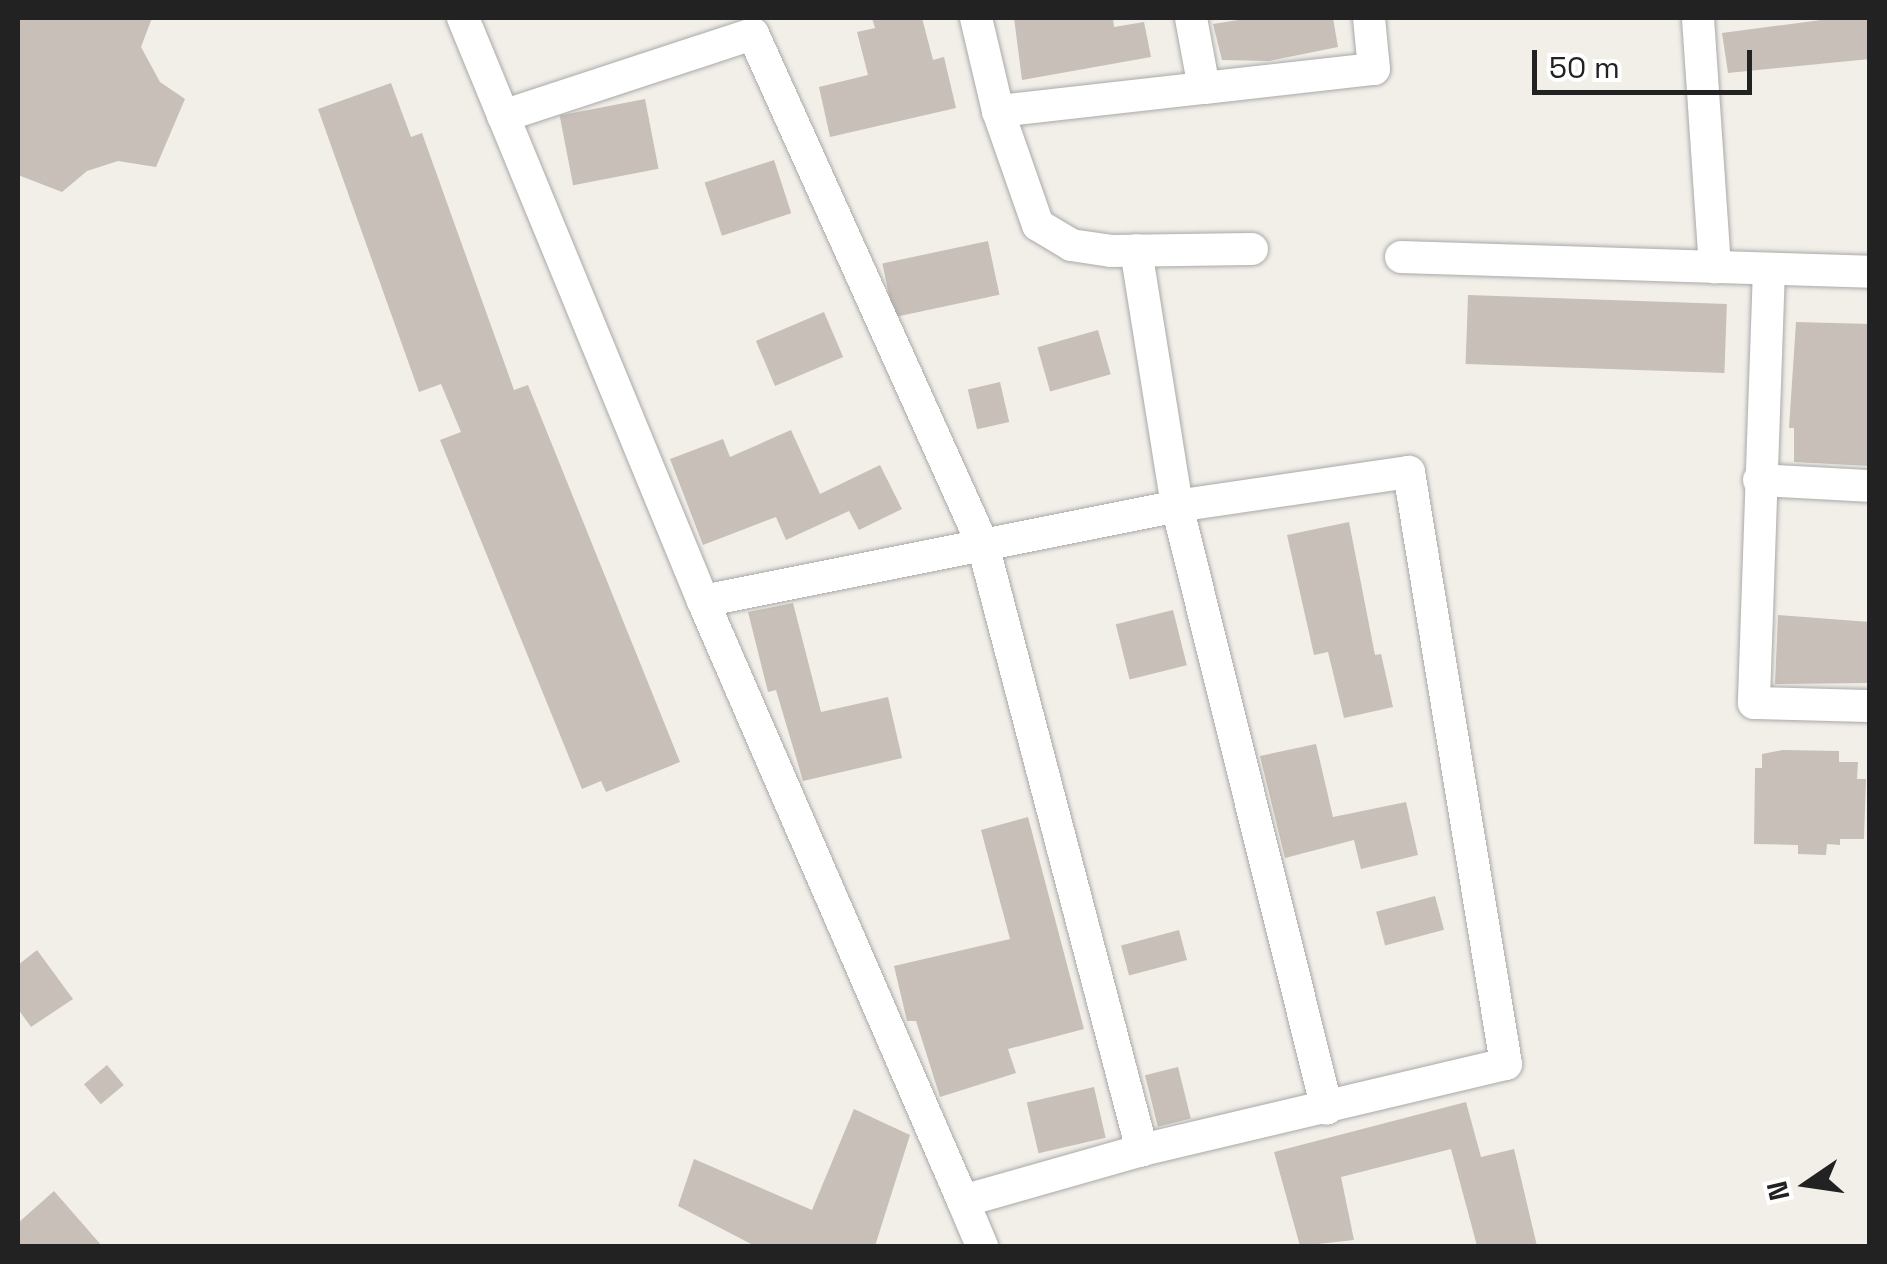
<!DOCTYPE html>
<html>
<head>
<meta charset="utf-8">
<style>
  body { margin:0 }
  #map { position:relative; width:1887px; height:1264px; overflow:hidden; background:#f2efe9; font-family:"Space Grotesk",sans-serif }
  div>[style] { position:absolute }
  .building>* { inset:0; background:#c7bfb8; transform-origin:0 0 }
  .roads { filter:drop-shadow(0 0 2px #a9a9a9) drop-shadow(0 0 2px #a9a9a9) }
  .street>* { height:32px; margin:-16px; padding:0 16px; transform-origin:16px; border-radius:16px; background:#fff }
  span { translate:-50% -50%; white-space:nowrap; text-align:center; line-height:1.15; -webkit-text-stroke:9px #fff; paint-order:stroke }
  .frame { position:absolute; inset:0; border:20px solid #222; pointer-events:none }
  .north { position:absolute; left:1757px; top:1134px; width:100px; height:100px; -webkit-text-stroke:8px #fff; paint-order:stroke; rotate:257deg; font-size:28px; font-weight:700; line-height:40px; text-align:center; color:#222 }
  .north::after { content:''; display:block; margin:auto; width:35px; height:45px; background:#222; clip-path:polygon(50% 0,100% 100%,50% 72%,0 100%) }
  .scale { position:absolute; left:1532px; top:50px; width:220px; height:45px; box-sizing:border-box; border:5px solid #222; border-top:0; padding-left:12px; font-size:30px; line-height:35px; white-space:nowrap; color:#222; -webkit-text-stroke:8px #fff; paint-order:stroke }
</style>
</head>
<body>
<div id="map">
  <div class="building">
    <div style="clip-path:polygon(18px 18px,152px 18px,141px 47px,160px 82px,185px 99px,156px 167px,118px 161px,87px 171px,62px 192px,18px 175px)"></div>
    <div style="clip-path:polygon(872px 18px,922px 18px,933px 60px,944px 57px,956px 108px,830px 137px,819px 87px,868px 75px,857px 32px,875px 28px)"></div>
    <div style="clip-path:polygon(1014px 18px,1113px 18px,1114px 27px,1144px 22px,1151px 57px,1022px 80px)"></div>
    <div style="clip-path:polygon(1251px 18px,1333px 18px,1338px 47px,1269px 61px,1222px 60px,1213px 24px)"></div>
    <div style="clip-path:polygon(1836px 18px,1870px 18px,1870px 59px,1728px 73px,1722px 33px)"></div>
    <div style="clip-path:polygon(391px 83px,411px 137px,422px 133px,514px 390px,528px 385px,680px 762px,606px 792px,601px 781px,582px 789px,440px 440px,461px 432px,441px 384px,419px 392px,318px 109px)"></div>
    <div style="left:645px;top:99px;width:71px;height:87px;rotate:79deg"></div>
    <div style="left:774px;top:160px;width:56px;height:73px;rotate:72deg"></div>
    <div style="left:988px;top:241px;width:55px;height:108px;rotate:78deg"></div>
    <div style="left:1468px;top:295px;width:259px;height:69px;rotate:2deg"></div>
    <div style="left:824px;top:312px;width:49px;height:74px;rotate:67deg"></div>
    <div style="clip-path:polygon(1796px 322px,1870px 324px,1870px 466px,1794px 462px,1794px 428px,1789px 428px)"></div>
    <div style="left:1098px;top:330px;width:46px;height:63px;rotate:74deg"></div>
    <div style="left:1000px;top:382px;width:41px;height:33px;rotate:77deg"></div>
    <div style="clip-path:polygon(791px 430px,820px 494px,880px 465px,902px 509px,859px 530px,849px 511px,786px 540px,776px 517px,703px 545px,670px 459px,723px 439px,730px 457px)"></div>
    <div style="clip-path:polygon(1349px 522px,1375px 655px,1381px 654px,1393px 707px,1344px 718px,1328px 652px,1314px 655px,1287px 535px)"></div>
    <div style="clip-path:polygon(793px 603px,821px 712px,888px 697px,902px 758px,803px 781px,776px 690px,768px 692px,748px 612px)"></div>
    <div style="left:1173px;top:610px;width:57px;height:59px;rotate:76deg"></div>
    <div style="clip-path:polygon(1778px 615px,1870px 622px,1870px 683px,1775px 684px)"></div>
    <div style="clip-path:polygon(1316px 744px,1333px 817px,1406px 802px,1418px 855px,1361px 869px,1354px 840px,1285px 858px,1260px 756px)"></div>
    <div style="clip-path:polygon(1783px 750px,1839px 751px,1839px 762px,1858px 762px,1857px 779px,1866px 779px,1864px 839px,1840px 839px,1840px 845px,1827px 844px,1826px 855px,1798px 854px,1798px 845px,1754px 844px,1755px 768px,1762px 768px,1762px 754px)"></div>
    <div style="clip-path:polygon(1028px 817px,1084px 1029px,1008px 1049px,1016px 1073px,940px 1097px,916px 1021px,907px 1021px,894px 966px,1010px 939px,981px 830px)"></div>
    <div style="left:1435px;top:896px;width:35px;height:61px;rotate:75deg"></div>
    <div style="left:1179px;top:930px;width:31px;height:60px;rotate:75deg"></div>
    <div style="clip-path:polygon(37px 950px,73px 999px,31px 1027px,18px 1009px,18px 965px)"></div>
    <div style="left:107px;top:1065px;width:26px;height:30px;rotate:50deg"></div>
    <div style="left:1178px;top:1067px;width:53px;height:34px;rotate:76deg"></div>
    <div style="left:1094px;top:1087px;width:52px;height:69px;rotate:77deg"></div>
    <div style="clip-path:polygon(1466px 1102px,1481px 1157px,1514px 1149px,1537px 1246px,1477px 1246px,1451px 1149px,1341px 1177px,1354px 1240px,1300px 1246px,1274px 1152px)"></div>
    <div style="clip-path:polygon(854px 1109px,910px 1135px,875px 1246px,755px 1246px,678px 1206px,694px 1159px,812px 1210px)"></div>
    <div style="clip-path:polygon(54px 1191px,102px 1246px,18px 1246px,18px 1223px)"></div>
  </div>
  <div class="roads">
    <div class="street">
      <div style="left:463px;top:18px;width:630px;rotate:67.62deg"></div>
      <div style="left:703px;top:601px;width:654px;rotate:66.57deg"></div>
      <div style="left:963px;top:1201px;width:186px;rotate:-15.9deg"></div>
      <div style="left:1142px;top:1150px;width:374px;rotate:-13.3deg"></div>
      <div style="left:1506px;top:1064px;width:600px;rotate:-99.31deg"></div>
      <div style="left:1409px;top:472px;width:234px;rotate:171.7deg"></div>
      <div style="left:1177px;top:506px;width:259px;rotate:-99.1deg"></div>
      <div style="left:976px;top:18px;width:96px;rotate:76.7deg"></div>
      <div style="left:998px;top:111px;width:207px;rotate:-6.4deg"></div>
      <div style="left:1191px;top:18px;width:71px;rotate:79.5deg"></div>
      <div style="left:1204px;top:88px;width:171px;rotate:-6.4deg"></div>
      <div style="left:1374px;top:69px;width:51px;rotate:-95.6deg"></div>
      <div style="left:1698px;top:18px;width:250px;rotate:86.1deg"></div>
      <div style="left:998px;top:111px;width:121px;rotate:70.7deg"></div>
      <div style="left:1038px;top:225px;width:39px;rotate:31deg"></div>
      <div style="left:1071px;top:245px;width:40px;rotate:8.5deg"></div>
      <div style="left:1111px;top:251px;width:141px;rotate:-0.8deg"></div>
      <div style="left:503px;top:116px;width:263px;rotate:-18.2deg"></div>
      <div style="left:753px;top:34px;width:560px;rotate:65.77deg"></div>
      <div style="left:983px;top:545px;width:626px;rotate:75.28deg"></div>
      <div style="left:1401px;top:257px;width:469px;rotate:1.8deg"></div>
      <div style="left:1769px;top:269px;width:434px;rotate:92deg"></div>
      <div style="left:1754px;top:703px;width:116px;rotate:1.5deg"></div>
      <div style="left:1759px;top:480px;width:111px;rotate:3.1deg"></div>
      <div style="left:703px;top:601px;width:483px;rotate:-11.3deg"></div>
      <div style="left:1177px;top:506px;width:621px;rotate:76.03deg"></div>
      <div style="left:963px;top:1201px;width:49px;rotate:67.1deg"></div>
    </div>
  </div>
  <div class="frame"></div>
  <div class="north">N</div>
  <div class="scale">50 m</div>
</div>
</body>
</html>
